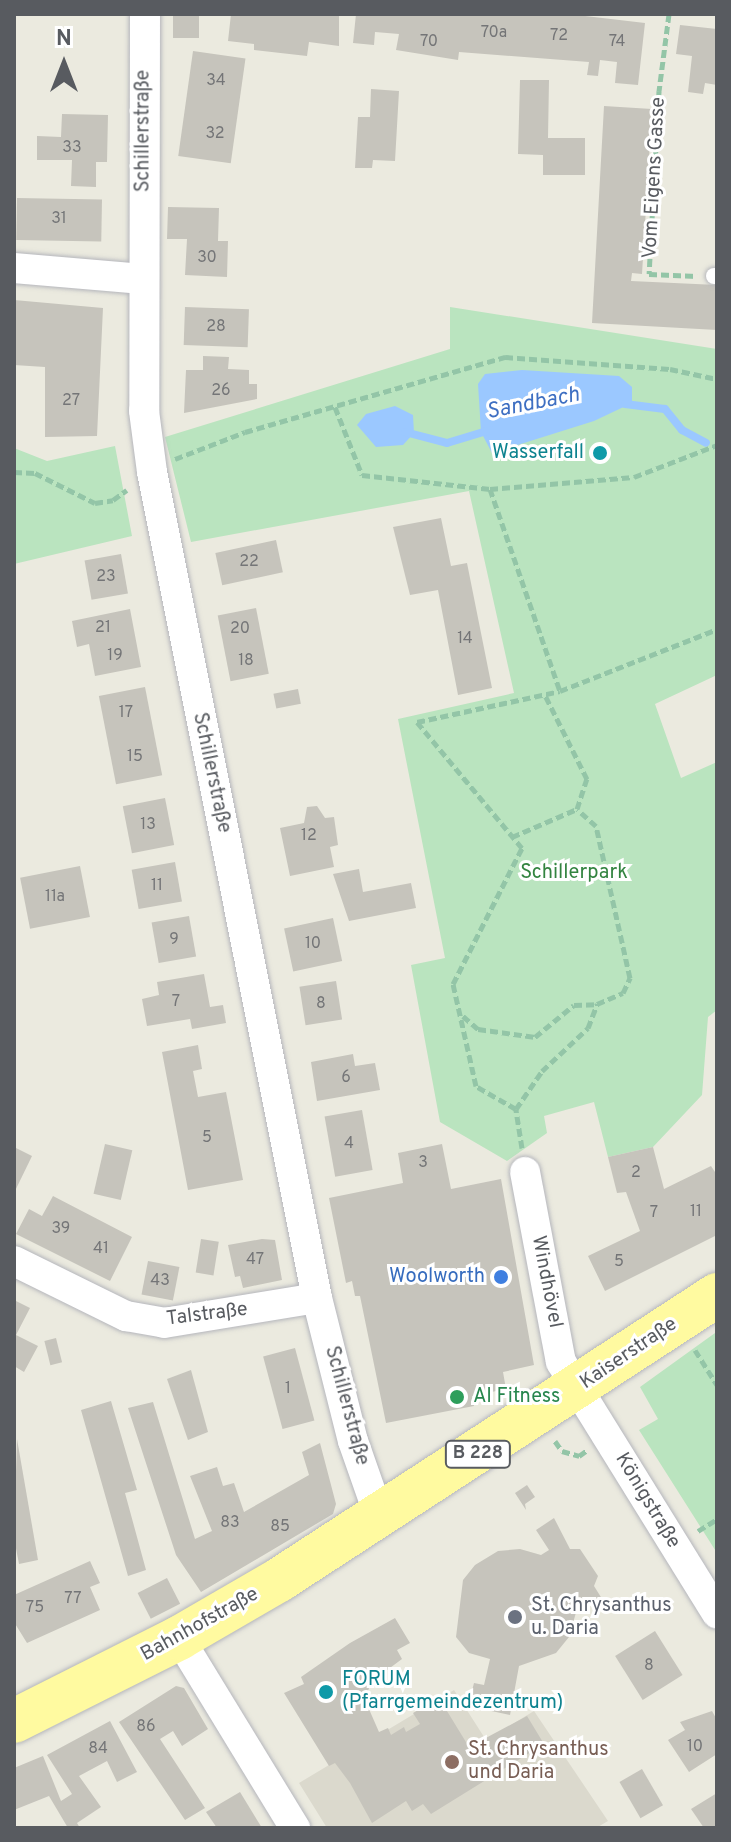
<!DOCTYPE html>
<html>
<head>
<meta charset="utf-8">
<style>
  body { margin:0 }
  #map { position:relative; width:731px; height:1842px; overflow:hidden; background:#ebeadf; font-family:Overpass,sans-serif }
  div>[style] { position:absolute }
  .education>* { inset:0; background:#dbd9cd }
  .green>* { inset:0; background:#bae4bf }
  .water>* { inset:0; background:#9bc8ff }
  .stream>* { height:8px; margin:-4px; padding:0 4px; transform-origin:4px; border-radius:4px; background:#9bc8ff }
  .building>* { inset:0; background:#c6c4bc; transform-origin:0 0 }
  .path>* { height:5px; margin-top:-2.5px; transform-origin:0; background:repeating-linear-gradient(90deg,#93c5a7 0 8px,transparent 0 12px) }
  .roads { filter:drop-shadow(0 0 2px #b5b6bc) drop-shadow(0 0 2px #b5b6bc) }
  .lane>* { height:16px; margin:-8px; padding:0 8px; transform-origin:8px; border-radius:8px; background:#fff }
  .street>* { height:30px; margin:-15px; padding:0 15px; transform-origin:15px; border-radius:15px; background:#fff }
  .primary>* { height:44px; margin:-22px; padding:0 22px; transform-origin:22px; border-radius:22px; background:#fffaa0 }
  .dots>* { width:22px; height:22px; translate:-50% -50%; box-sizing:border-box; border:4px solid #fff; border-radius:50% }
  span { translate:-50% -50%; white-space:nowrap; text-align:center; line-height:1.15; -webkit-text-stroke:6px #fff; paint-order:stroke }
  .number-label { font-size:16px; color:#747577 }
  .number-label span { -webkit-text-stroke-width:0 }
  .shield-label span { padding:2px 6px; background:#fff; border:2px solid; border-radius:6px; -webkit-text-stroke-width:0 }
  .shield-label { font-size:18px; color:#585b60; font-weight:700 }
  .street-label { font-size:20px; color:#585b60 }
  .culture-label { font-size:20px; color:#0d838f }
  .right { translate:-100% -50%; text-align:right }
  .left { translate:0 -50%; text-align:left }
  .park-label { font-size:20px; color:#338440 }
  .shop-label { font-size:20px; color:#366cbe }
  .leisure-label { font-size:20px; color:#27864d }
  .worship-label { font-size:20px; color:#5b616d }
  .education-label { font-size:20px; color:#785e54 }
  .water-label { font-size:22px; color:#3e6fc2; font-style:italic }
  .frame { position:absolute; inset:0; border:16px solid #585b60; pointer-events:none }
  .north { position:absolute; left:24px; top:24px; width:80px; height:80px; -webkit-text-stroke:6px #fff; paint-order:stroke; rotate:0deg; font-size:22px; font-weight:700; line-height:32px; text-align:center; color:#585b60 }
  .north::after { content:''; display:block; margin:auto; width:28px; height:36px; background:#585b60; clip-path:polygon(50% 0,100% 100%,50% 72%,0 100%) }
</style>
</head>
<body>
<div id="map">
  <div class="education">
    <div style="clip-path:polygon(454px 1690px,486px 1740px,534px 1711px,608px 1821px,596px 1828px,327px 1828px,299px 1783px)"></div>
  </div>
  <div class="green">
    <div style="clip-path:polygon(450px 307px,717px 349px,717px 675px,655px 704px,681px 778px,717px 762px,717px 1010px,708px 1017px,702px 1095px,653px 1147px,608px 1157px,594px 1102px,544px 1116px,547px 1133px,507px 1161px,440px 1122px,411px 965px,445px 958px,398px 719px,514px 693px,469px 491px,191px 542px,165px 437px,450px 349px)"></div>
    <div style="clip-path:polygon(115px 446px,132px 536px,14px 564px,14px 448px,47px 461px)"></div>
    <div style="clip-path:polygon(715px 1333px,717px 1336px,717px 1553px,639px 1430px,658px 1419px,640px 1387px)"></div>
  </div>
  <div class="water">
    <div style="clip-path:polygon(522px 370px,619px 376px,632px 387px,632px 403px,594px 421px,492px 453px,481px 432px,478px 384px,485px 374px)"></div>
    <div style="clip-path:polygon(395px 406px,413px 415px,414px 433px,403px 445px,376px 447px,357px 425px,366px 414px)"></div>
  </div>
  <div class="stream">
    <div style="left:625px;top:404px;width:40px;rotate:7.1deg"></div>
    <div style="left:665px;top:409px;width:27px;rotate:51deg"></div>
    <div style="left:682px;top:430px;width:27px;rotate:28deg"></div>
    <div style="left:405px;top:432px;width:43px;rotate:14.7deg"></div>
    <div style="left:447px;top:443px;width:45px;rotate:-16.8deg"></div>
  </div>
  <div class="building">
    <div style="left:173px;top:14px;width:26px;height:24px"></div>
    <div style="clip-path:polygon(231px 14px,339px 14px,339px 46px,309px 42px,307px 56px,254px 50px,254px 44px,228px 41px)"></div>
    <div style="clip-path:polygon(356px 14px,568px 14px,645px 23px,638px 85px,615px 83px,617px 62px,600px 60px,598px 76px,587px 75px,589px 62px,459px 52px,458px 60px,396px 50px,399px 34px,375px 32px,374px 45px,353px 43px)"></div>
    <div style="clip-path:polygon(680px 25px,717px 29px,717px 85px,705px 83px,703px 94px,688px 92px,692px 56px,676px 54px)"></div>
    <div style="left:193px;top:51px;width:53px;height:106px;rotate:8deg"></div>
    <div style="clip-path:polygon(520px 80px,549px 80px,548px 138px,585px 138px,585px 175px,543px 175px,543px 155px,518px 154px)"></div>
    <div style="clip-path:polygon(371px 89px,399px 91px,395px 161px,373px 160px,372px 168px,355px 168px,358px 117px,370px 117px)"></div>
    <div style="clip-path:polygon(604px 106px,652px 109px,642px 274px,632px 273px,631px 281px,717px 285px,717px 330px,592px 323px)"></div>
    <div style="clip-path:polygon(62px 114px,108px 115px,107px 162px,96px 162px,96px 187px,71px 186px,72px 160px,37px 160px,37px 136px,61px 137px)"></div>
    <div style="left:17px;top:198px;width:85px;height:42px;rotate:1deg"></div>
    <div style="clip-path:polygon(168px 207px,219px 208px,218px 241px,228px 241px,227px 277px,185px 275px,187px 239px,167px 239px)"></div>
    <div style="clip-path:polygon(14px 300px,103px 308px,97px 436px,45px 437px,45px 367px,14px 365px)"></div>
    <div style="left:185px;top:307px;width:64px;height:38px;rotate:2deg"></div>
    <div style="clip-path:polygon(203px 356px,229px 357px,228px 369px,249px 370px,249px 384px,257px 384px,257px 399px,184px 413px,186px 370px,203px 370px)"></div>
    <div style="clip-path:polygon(441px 518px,451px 566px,467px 563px,492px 688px,458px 695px,438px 590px,410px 595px,393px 527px)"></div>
    <div style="left:276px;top:540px;width:33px;height:62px;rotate:78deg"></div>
    <div style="left:121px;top:554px;width:40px;height:37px;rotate:80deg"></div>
    <div style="left:256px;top:608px;width:67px;height:39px;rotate:79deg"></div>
    <div style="clip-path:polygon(130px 609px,141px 667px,95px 676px,89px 644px,77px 647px,72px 621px)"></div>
    <div style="left:145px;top:687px;width:90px;height:47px;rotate:79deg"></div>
    <div style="left:298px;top:689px;width:15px;height:25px;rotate:79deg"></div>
    <div style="left:165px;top:798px;width:48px;height:43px;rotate:79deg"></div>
    <div style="clip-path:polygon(317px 806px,325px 818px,334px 817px,338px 845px,330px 847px,334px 867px,290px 876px,280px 828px,304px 823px,307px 807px)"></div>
    <div style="left:175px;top:862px;width:40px;height:44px;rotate:80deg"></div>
    <div style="left:80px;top:866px;width:52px;height:61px;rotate:79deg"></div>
    <div style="clip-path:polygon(359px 869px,363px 892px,411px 883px,416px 908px,349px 921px,333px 874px)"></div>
    <div style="left:189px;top:916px;width:41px;height:38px;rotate:80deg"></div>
    <div style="left:333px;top:918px;width:44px;height:50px;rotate:78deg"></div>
    <div style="clip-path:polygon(204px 974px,210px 1007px,223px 1005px,226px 1023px,192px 1029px,190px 1019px,147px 1026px,142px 999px,159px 995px,157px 982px)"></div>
    <div style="left:336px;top:981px;width:39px;height:37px;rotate:81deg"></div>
    <div style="clip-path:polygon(198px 1045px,202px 1069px,193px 1071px,198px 1097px,226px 1092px,243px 1180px,188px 1190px,162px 1052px)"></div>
    <div style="clip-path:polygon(353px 1054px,355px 1066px,375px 1063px,380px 1090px,317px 1101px,311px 1062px)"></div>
    <div style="left:362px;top:1110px;width:61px;height:38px;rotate:80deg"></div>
    <div style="left:105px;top:1144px;width:28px;height:51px;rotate:13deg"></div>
    <div style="clip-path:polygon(442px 1144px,451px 1189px,501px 1179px,534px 1365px,503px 1372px,506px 1389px,472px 1396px,474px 1406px,386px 1423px,360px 1296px,355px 1296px,352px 1281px,346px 1283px,329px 1198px,403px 1183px,398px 1153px)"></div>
    <div style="clip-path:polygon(14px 1147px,32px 1156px,14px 1193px)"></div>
    <div style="clip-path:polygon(653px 1147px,664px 1189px,711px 1166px,717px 1175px,717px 1235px,605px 1291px,588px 1256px,640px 1231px,626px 1192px,617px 1193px,608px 1157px)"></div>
    <div style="clip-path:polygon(53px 1196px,132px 1237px,110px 1281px,16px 1234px,29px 1209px,42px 1216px)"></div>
    <div style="left:201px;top:1239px;width:18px;height:34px;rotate:9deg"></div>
    <div style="clip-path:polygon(262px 1239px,275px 1240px,282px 1280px,243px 1288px,240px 1276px,235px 1277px,228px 1245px)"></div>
    <div style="left:148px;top:1261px;width:32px;height:34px;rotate:11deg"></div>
    <div style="clip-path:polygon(14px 1300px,30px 1308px,16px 1335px,38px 1346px,24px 1372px,14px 1366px)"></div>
    <div style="left:56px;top:1338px;width:25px;height:12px;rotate:76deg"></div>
    <div style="left:295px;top:1348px;width:75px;height:33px;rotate:75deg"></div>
    <div style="clip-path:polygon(191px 1370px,208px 1432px,188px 1440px,167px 1379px)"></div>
    <div style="clip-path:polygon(111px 1401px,137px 1490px,125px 1493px,146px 1570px,128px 1576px,81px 1410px)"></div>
    <div style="clip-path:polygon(153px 1402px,195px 1539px,212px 1531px,190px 1476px,217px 1467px,223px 1486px,234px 1483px,244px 1512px,309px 1475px,302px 1452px,320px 1443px,336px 1504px,333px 1514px,201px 1592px,176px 1555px,128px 1408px)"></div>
    <div style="clip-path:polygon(17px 1439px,38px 1560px,19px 1564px,14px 1538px)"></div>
    <div style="clip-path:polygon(527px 1485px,535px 1497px,525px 1504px,526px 1510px,515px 1493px)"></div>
    <div style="clip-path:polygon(554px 1518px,570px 1549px,580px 1549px,598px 1576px,594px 1586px,604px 1602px,598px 1605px,591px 1601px,577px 1609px,569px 1637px,556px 1653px,519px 1666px,510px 1715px,468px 1706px,474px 1683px,484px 1685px,490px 1659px,469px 1653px,456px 1637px,463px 1580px,475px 1565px,498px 1551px,520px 1549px,541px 1555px,549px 1550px,536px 1530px)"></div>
    <div style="clip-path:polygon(90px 1561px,100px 1583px,90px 1587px,100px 1610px,27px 1643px,14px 1622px,14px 1595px)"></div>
    <div style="left:167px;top:1578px;width:29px;height:33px;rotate:63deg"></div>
    <div style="clip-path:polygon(395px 1618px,410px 1643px,397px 1650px,402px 1659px,371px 1682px,365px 1700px,379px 1732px,388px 1728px,391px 1735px,404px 1727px,406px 1732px,420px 1724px,413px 1713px,439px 1698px,469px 1747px,527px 1716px,544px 1744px,431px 1814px,423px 1804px,412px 1811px,406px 1801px,372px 1823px,350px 1783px,335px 1763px,329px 1766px,284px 1693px,304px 1684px,301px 1677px,350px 1643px)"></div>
    <div style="left:655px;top:1631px;width:52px;height:47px;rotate:58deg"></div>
    <div style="clip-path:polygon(176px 1686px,184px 1688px,208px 1729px,182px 1746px,173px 1731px,160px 1739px,205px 1808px,185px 1820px,119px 1722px)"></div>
    <div style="clip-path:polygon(712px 1711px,717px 1720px,717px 1754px,689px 1772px,668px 1740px,685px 1730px,680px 1722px)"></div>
    <div style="clip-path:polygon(110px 1721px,137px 1772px,117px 1782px,107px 1761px,79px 1776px,101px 1807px,77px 1823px,80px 1828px,68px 1828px,49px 1796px,14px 1810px,14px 1768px,43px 1756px,61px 1801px,72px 1794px,47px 1755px)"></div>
    <div style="left:642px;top:1769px;width:42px;height:26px;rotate:60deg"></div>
    <div style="clip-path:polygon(240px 1792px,262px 1828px,217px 1828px,206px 1812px)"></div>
    <div style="clip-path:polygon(717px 1793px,717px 1828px,704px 1828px,691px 1809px)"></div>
  </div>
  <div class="path">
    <div style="left:669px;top:14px;width:78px;rotate:97.4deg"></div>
    <div style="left:659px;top:91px;width:183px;rotate:93.1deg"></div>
    <div style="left:649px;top:274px;width:48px;rotate:2.4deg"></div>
    <div style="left:335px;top:407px;width:73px;rotate:68.3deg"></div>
    <div style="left:362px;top:475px;width:129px;rotate:6.2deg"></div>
    <div style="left:490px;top:489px;width:144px;rotate:-4.8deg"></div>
    <div style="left:634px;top:477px;width:89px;rotate:-21.1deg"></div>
    <div style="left:175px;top:459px;width:75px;rotate:-21.1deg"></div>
    <div style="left:245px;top:432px;width:271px;rotate:-16.1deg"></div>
    <div style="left:505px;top:357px;width:165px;rotate:4.2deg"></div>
    <div style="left:670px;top:369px;width:48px;rotate:12deg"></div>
    <div style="left:14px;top:472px;width:21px;rotate:3deg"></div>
    <div style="left:35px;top:473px;width:67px;rotate:26.6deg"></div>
    <div style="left:95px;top:503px;width:18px;rotate:-9deg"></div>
    <div style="left:113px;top:500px;width:17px;rotate:-36deg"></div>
    <div style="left:490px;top:489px;width:214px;rotate:70.9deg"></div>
    <div style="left:512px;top:837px;width:71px;rotate:-23.3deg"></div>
    <div style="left:463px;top:1016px;width:20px;rotate:41deg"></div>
    <div style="left:478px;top:1029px;width:58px;rotate:8deg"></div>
    <div style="left:535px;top:1037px;width:50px;rotate:-39.4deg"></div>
    <div style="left:574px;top:1005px;width:23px;rotate:-2deg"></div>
    <div style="left:516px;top:1109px;width:46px;rotate:-150.1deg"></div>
    <div style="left:476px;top:1086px;width:105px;rotate:-102.7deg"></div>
    <div style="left:453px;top:984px;width:153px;rotate:-63.1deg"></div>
    <div style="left:522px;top:848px;width:164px;rotate:-129.8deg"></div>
    <div style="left:417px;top:722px;width:146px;rotate:-12.2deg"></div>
    <div style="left:560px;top:691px;width:169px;rotate:-21.5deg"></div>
    <div style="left:522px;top:1148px;width:39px;rotate:-99deg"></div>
    <div style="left:516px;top:1109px;width:46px;rotate:-55.6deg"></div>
    <div style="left:542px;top:1071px;width:63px;rotate:-43.1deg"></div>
    <div style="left:588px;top:1028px;width:26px;rotate:-69deg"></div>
    <div style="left:597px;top:1004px;width:28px;rotate:-23deg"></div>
    <div style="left:623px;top:993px;width:17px;rotate:-65deg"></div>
    <div style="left:630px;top:978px;width:156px;rotate:-102.6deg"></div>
    <div style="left:596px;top:826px;width:25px;rotate:-138deg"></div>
    <div style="left:577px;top:809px;width:32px;rotate:-72deg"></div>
    <div style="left:587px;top:779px;width:94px;rotate:-116.6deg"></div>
    <div style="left:695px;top:1350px;width:41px;rotate:57.8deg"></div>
    <div style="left:555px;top:1441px;width:12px;rotate:55deg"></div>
    <div style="left:562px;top:1451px;width:18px;rotate:16deg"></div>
    <div style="left:579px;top:1456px;width:9px;rotate:-36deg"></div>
    <div style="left:698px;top:1531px;width:22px;rotate:-32deg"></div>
  </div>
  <div class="roads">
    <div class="lane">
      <div style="left:714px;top:276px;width:3px"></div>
    </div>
    <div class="street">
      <div style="left:145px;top:14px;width:397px;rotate:90.1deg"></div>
      <div style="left:144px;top:411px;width:62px;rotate:82.5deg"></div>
      <div style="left:152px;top:472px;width:842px;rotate:78.7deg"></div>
      <div style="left:317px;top:1298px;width:147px;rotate:75.9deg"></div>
      <div style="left:353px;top:1441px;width:82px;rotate:70.7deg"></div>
      <div style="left:14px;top:268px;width:129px;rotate:4.9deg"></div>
      <div style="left:525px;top:1172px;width:193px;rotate:79.3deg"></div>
      <div style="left:561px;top:1362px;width:296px;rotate:58.2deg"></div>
      <div style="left:14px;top:1261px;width:125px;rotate:26.2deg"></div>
      <div style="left:126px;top:1316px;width:39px;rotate:10deg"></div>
      <div style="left:164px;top:1323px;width:155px;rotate:-9.3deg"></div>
      <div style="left:179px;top:1638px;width:223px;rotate:58.6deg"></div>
    </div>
    <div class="primary">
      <div style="left:14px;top:1721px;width:185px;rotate:-26.7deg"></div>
      <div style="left:179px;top:1638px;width:116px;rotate:-30.1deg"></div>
      <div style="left:279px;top:1580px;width:523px;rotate:-33.05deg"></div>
    </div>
  </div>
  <div class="dots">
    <div style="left:600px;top:453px;background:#0f9aa8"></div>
    <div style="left:501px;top:1277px;background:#3f7fe0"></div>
    <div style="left:457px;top:1397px;background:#2e9e5b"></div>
    <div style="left:515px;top:1617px;background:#6b7280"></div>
    <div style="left:326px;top:1692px;background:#0f9aa8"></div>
    <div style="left:452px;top:1762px;background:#8d6e63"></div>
  </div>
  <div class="number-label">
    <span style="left:494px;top:33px">70a</span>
    <span style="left:559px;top:36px">72</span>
    <span style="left:429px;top:42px">70</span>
    <span style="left:617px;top:42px">74</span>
    <span style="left:216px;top:81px">34</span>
    <span style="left:215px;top:134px">32</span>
    <span style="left:72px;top:148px">33</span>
    <span style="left:59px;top:219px">31</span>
    <span style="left:207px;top:258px">30</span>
    <span style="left:216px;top:327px">28</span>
    <span style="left:221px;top:391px">26</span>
    <span style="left:71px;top:401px">27</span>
    <span style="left:249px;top:562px">22</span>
    <span style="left:106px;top:577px">23</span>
    <span style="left:103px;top:628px">21</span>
    <span style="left:240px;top:629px">20</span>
    <span style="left:465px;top:639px">14</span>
    <span style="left:115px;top:656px">19</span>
    <span style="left:246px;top:661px">18</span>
    <span style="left:126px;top:713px">17</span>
    <span style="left:135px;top:757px">15</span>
    <span style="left:148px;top:825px">13</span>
    <span style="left:309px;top:836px">12</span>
    <span style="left:157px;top:886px">11</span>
    <span style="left:55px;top:897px">11a</span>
    <span style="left:174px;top:940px">9</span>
    <span style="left:313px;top:944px">10</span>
    <span style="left:176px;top:1002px">7</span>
    <span style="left:321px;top:1004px">8</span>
    <span style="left:346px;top:1078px">6</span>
    <span style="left:207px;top:1138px">5</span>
    <span style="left:349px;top:1144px">4</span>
    <span style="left:423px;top:1163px">3</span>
    <span style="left:636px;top:1173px">2</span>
    <span style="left:696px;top:1212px">11</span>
    <span style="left:654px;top:1213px">7</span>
    <span style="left:61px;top:1229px">39</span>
    <span style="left:101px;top:1249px">41</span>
    <span style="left:255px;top:1260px">47</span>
    <span style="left:619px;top:1262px">5</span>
    <span style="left:160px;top:1281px">43</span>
    <span style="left:288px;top:1389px">1</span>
    <span style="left:230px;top:1523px">83</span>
    <span style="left:280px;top:1527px">85</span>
    <span style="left:73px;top:1599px">77</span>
    <span style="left:35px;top:1608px">75</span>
    <span style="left:649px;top:1666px">8</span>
    <span style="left:146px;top:1727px">86</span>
    <span style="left:695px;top:1747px">10</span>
    <span style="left:98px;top:1749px">84</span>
  </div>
  <div class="shield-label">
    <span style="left:478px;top:1454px">B 228</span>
  </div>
  <div class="street-label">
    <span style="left:144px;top:131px;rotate:-90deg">Schillerstraße</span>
    <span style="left:655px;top:178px;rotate:-87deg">Vom Eigens Gasse</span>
    <span style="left:211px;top:773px;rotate:78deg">Schillerstraße</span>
    <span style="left:546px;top:1282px;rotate:79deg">Windhövel</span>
    <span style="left:207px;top:1315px;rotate:-7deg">Talstraße</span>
    <span style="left:629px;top:1354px;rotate:-34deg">Kaiserstraße</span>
    <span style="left:346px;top:1406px;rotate:75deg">Schillerstraße</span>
    <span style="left:647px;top:1501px;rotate:59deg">Königstraße</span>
    <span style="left:200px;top:1625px;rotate:-29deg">Bahnhofstraße</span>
  </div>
  <div class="culture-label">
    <span class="right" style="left:584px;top:453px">Wasserfall</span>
    <span class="left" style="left:342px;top:1692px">FORUM<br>(Pfarrgemeindezentrum)</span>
  </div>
  <div class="park-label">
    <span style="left:574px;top:873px">Schillerpark</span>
  </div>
  <div class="shop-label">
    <span class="right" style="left:485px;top:1277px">Woolworth</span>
  </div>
  <div class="leisure-label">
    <span class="left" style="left:473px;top:1397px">AI Fitness</span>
  </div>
  <div class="worship-label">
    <span class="left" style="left:531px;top:1618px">St. Chrysanthus<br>u. Daria</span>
  </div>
  <div class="education-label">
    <span class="left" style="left:468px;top:1762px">St. Chrysanthus<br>und Daria</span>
  </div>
  <div class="water-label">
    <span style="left:533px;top:404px;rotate:-11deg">Sandbach</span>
  </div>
  <div class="frame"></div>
  <div class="north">N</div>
</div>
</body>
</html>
